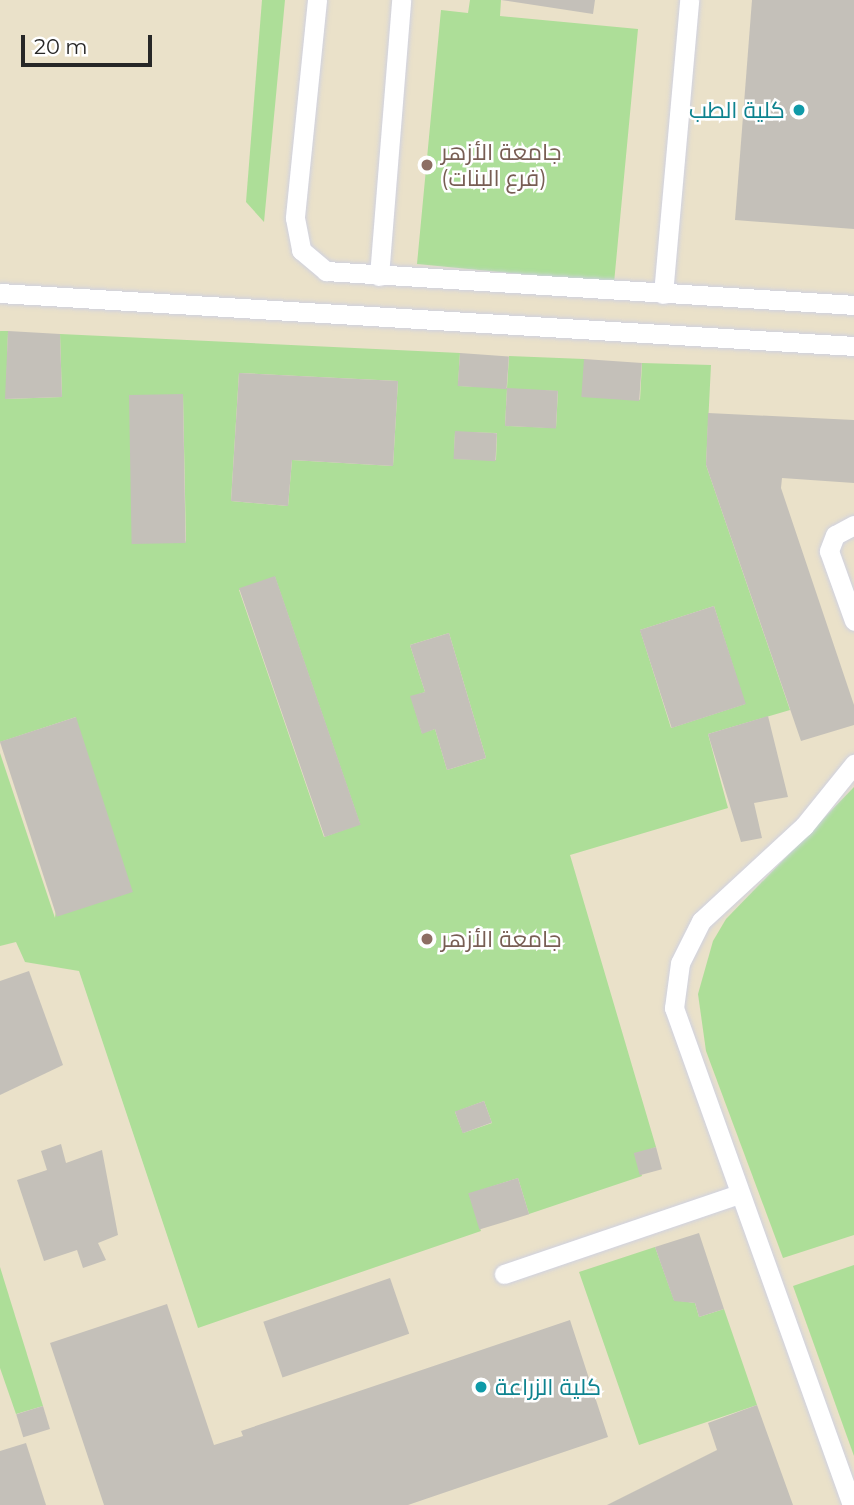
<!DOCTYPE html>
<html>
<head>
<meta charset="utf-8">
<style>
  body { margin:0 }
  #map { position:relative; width:854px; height:1505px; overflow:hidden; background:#e9e3d9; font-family:Montserrat,Cairo,sans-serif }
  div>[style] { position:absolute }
  .education>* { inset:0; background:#eae1c9; transform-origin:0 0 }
  .green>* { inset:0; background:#adde98 }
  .building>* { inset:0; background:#c4c0b9; transform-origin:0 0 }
  .roads { filter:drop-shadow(0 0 2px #cfd1e0) drop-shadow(0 0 2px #cfd1e0) }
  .lane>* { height:19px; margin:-9.5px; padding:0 9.5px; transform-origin:9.5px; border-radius:9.5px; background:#fff }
  .dots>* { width:19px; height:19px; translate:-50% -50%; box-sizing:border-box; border:4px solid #fff; border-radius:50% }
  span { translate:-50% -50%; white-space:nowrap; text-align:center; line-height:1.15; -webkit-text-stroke:5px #fff; paint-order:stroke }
  .culture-label { font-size:23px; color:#0d838f }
  .right { translate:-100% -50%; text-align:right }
  .left { translate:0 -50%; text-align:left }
  .education-label { font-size:23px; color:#785e54 }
  .scale { position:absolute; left:21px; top:35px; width:131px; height:32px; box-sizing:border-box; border:4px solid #272727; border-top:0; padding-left:9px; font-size:21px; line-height:24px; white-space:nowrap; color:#272727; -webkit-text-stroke:5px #fff; paint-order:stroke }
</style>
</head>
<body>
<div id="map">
  <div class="education">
    <div style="left:0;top:0;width:854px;height:1505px"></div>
  </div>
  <div class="green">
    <div style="clip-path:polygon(262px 0,285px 0,264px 222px,246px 202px)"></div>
    <div style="clip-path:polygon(470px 0,501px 0,500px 16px,638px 29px,614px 283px,417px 264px,441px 10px,468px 13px)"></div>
    <div style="clip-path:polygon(evenodd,0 331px,8px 331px,6px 399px,62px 397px,60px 334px,460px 353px,458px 386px,507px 388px,509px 356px,584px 359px,640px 400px,642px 363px,711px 365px,706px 465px,790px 710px,708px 734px,728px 808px,570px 855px,656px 1147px,635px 1155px,642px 1176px,529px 1214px,518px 1178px,469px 1194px,481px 1231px,198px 1328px,79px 971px,25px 962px,16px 942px,0 946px,0 753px,55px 918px,76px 717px,0 742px,0 331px,239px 373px,398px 381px,393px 466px,292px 460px,288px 506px,231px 501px,239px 373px,0 331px,507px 389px,558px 391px,556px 428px,505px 426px,507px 389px,0 331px,129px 395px,183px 395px,186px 543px,129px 395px,0 331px,455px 432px,497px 433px,496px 460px,454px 459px,455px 432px,0 331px,275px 577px,360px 824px,324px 837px,239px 590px,275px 577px,0 331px,714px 606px,745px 704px,671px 728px,640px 630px,714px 606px,0 331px,449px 633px,486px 758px,447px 770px,435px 729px,422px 733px,411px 697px,425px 692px,410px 645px,449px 633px,0 331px,484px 1101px,492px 1123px,463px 1133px,455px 1112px,484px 1101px)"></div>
    <div style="clip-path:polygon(854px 787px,854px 1235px,783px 1258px,706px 1051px,698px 994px,713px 941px,726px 919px)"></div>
    <div style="clip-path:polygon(655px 1247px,674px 1300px,695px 1303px,699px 1317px,724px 1309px,757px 1405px,639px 1445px,579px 1272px)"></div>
    <div style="clip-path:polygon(854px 1265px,854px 1456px,793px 1286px)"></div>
    <div style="clip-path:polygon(0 1267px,43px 1406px,16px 1414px,0 1368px)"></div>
  </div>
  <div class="building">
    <div style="clip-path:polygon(501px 0,595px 0,593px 14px)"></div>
    <div style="clip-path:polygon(752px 0,854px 0,854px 229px,735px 220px)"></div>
    <div style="clip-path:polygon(8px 331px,60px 334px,62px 397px,5px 399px)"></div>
    <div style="left:460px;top:353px;width:49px;height:33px;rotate:4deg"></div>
    <div style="left:584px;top:359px;width:58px;height:38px;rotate:4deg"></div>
    <div style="clip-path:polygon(239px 373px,398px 381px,393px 466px,292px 460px,288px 506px,231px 501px)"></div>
    <div style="left:507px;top:388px;width:51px;height:38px;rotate:3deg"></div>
    <div style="left:183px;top:394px;width:149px;height:54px;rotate:89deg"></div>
    <div style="clip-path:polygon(708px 413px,854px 420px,854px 483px,782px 478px,781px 488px,854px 705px,854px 725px,801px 741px,706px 465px)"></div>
    <div style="left:455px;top:431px;width:42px;height:28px;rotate:3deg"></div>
    <div style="left:275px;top:576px;width:263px;height:38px;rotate:71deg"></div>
    <div style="left:714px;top:606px;width:103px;height:78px;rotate:72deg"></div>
    <div style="clip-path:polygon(449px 633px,486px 758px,447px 770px,435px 729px,422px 734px,410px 696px,425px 692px,410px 645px)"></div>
    <div style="clip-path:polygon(768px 716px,788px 797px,754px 803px,762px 838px,741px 842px,708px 734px)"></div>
    <div style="left:76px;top:717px;width:184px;height:80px;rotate:72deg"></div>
    <div style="clip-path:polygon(29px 971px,63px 1065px,0 1095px,0 981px)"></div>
    <div style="left:484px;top:1101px;width:23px;height:31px;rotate:70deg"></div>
    <div style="clip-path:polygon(61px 1144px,66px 1163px,102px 1150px,118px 1235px,98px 1243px,106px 1260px,83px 1268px,77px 1250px,44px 1261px,17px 1180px,47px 1170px,41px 1151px)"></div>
    <div style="left:656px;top:1147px;width:23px;height:23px;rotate:75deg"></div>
    <div style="left:518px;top:1178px;width:38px;height:52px;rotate:73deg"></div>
    <div style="clip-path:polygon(699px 1233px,724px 1309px,699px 1317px,695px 1303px,674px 1301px,655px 1247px)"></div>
    <div style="left:390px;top:1278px;width:59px;height:134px;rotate:71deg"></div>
    <div style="clip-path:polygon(167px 1304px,214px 1445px,243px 1436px,241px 1431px,570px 1320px,608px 1437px,408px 1505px,104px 1505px,50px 1343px)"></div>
    <div style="clip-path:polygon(757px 1405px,793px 1505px,607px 1505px,717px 1450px,708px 1423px)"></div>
    <div style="left:43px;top:1406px;width:24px;height:28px;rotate:73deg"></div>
    <div style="clip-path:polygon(26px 1443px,46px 1505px,0 1505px,0 1451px)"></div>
  </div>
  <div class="roads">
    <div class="lane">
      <div style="left:317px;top:0;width:219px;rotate:95.8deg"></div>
      <div style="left:295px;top:218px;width:33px;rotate:79deg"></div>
      <div style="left:301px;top:250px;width:33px;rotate:40deg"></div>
      <div style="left:326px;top:271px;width:529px;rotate:3.68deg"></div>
      <div style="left:379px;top:276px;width:277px;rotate:-85.4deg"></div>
      <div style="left:0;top:293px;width:856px;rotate:3.55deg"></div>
      <div style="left:663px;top:294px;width:295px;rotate:-84.9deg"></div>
      <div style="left:854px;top:525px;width:21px;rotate:152deg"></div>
      <div style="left:835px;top:535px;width:17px;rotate:111deg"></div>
      <div style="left:829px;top:551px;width:74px;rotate:70.3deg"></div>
      <div style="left:504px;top:1274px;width:248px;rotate:-18.8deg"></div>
      <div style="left:852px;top:1505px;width:528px;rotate:-109.7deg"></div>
      <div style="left:674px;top:1008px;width:45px;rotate:-82.4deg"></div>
      <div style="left:680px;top:963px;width:47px;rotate:-63.4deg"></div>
      <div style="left:701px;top:921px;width:140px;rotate:-42.7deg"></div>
      <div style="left:804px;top:826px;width:80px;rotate:-51.1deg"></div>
    </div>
  </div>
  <div class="dots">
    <div style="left:799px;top:110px;background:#0f9aa8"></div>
    <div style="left:427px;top:165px;background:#8d6e63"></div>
    <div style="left:427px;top:939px;background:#8d6e63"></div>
    <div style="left:481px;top:1387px;background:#0f9aa8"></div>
  </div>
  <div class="culture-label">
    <span class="right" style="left:785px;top:110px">كلية الطب</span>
    <span class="left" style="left:495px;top:1387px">كلية الزراعة</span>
  </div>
  <div class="education-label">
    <span class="left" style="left:441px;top:165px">جامعة الأزهر<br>(فرع البنات)</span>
    <span class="left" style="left:441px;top:939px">جامعة الأزهر</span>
  </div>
  <div class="scale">20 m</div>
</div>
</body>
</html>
